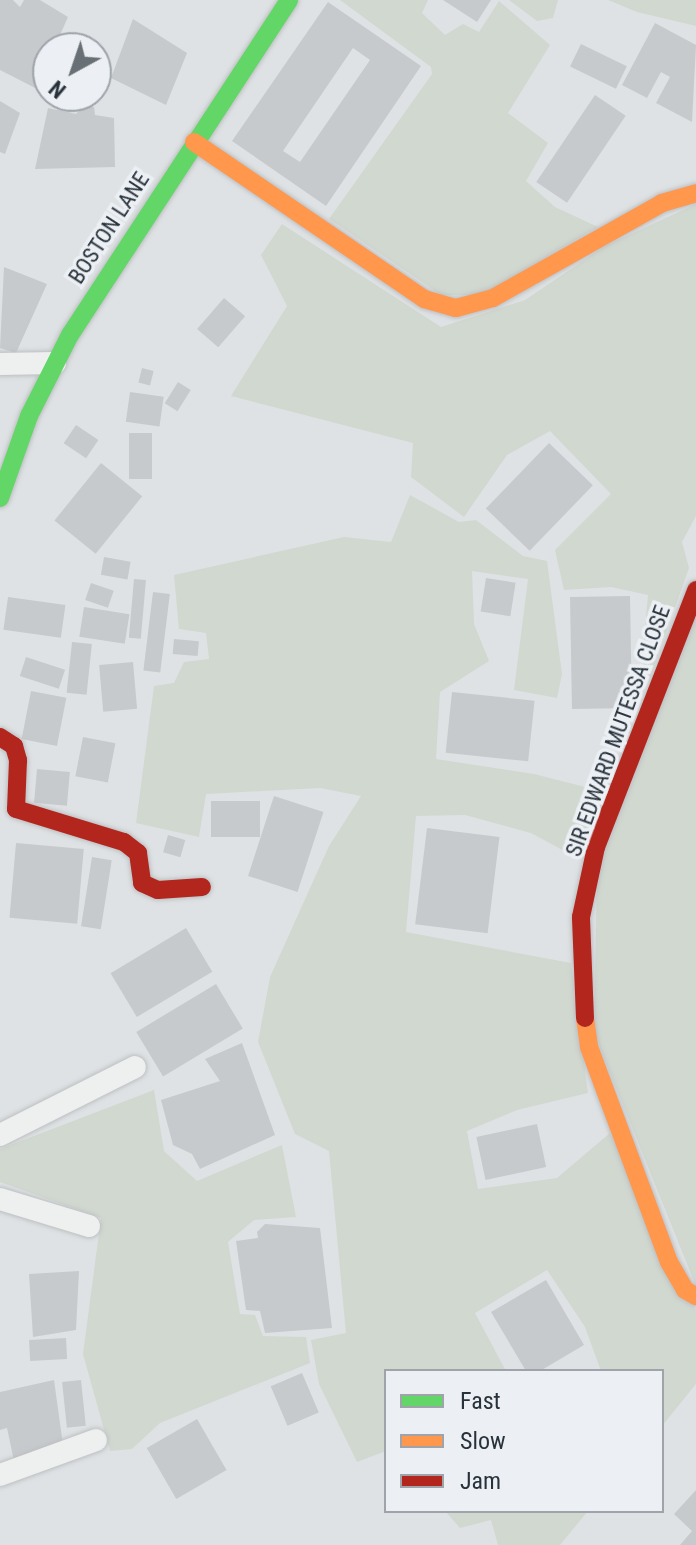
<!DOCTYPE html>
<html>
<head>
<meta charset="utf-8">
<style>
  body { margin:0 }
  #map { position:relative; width:696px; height:1545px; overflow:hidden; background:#dfe2e4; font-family:"Roboto Condensed",sans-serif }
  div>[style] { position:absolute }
  .green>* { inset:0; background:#d1d8d0 }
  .building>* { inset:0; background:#c7cacc; transform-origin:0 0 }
  .roads { filter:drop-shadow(0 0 2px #bdc0c2) drop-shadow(0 0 2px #bdc0c2) }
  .street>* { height:22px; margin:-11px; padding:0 11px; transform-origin:11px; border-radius:11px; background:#eef0f0 }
  .fast>* { height:18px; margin:-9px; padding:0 9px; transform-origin:9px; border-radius:9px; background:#63d668 }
  .slow>* { height:18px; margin:-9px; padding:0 9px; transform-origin:9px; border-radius:9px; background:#ff974d }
  .jam>* { height:18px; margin:-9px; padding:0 9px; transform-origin:9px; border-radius:9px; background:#b3261e }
  span { translate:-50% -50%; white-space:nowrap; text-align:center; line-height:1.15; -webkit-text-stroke:7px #ecf0f4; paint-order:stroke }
  .street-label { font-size:22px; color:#28323b }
  .legend { position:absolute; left:384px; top:1369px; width:280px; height:144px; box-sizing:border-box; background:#ecf0f4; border:2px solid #9ea4aa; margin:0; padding:10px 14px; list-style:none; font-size:24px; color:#28323b }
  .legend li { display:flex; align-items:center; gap:16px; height:40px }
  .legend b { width:40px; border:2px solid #9ea4aa }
  .north { position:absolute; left:32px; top:32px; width:80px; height:80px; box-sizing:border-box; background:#ecf0f4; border:2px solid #9ea4aa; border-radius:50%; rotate:220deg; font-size:22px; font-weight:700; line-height:32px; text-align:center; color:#28323b }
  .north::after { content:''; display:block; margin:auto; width:28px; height:36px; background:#687076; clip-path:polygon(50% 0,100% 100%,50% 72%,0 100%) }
</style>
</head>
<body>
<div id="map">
  <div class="green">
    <div style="clip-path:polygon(340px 0,428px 0,422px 13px,445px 35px,463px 24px,479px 32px,499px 1px,550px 45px,508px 113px,548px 143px,526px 181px,555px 207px,598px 227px,482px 295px,441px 295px,329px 219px,432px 74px,431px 67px)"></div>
    <div style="clip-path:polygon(509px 0,558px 0,553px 18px,537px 21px)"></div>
    <div style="clip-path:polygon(608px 0,696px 0,696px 26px,637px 12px)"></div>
    <div style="clip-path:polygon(696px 204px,696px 516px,682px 542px,689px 568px,650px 678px,642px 660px,648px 595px,611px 587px,564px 590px,555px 550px,611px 494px,550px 431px,507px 455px,464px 517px,411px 477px,413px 443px,231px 396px,287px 306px,261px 255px,282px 224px,441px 327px,525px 300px,605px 246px)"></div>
    <div style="clip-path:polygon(410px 495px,459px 522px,476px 520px,523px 556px,547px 561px,562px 674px,557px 698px,514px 690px,528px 579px,472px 571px,474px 624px,489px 661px,440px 692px,436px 759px,534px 774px,601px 791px,579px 859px,531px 833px,465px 815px,416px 816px,406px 932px,571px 963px,588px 1093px,517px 1110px,467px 1131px,478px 1189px,557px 1178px,610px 1133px,696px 1310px,696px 1384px,662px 1426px,662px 1371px,601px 1371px,585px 1327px,547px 1270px,475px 1313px,506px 1371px,386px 1371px,386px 1451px,357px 1462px,319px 1384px,311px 1340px,346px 1333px,329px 1151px,295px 1134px,258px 1042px,270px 977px,329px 846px,361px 796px,320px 788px,206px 794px,199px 837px,136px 823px,154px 686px,174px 683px,184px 662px,209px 659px,206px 633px,179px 629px,174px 575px,344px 537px,391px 542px)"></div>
    <div style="clip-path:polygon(696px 616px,696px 1286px,594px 1033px,597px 869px)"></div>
    <div style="clip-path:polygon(154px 1090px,164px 1151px,197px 1181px,282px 1145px,296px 1217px,254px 1220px,228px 1242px,240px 1314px,255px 1315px,263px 1336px,306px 1337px,310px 1363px,160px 1423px,132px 1449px,110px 1451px,83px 1354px,101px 1218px,0 1182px,0 1149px)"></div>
    <div style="clip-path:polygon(445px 1511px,588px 1511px,560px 1545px,498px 1545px,491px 1520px,460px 1528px)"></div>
  </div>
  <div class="building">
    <div style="clip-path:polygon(0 0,13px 0,20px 7px,24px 0,40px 0,68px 17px,60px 35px,70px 41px,66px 48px,48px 48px,43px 92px,0 70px)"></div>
    <div style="clip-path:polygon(443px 0,491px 0,477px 22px)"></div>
    <div style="clip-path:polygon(evenodd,328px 2px,421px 66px,326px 206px,232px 141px,328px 2px,353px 48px,370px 60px,300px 162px,283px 151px,353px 48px)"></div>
    <div style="clip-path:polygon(133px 19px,187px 53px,166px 105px,111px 78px)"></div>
    <div style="clip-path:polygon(655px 23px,696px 45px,692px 122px,656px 103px,670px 77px,661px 72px,647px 98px,622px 85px)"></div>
    <div style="left:581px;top:44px;width:51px;height:25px;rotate:26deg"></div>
    <div style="left:595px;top:95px;width:37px;height:105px;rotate:34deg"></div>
    <div style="clip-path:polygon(0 101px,20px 113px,5px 154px,0 152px)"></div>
    <div style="clip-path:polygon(84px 105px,94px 107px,95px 115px,114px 118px,115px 167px,35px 169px,48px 108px,76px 114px)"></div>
    <div style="clip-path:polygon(4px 267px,47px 284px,16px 353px,0 348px)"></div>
    <div style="left:224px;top:298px;width:28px;height:41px;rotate:41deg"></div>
    <div style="left:142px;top:368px;width:12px;height:15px;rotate:14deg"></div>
    <div style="left:178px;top:382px;width:15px;height:25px;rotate:32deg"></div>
    <div style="left:130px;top:392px;width:34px;height:30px;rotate:8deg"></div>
    <div style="left:76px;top:425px;width:27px;height:22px;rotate:34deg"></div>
    <div style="left:129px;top:433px;width:23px;height:46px"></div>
    <div style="left:549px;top:443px;width:61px;height:91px;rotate:44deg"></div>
    <div style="left:101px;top:463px;width:53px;height:74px;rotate:39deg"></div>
    <div style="left:104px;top:557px;width:27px;height:18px;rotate:10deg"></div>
    <div style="left:486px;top:578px;width:30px;height:34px;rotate:9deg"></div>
    <div style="left:134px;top:579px;width:12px;height:59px;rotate:5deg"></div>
    <div style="left:91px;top:583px;width:24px;height:18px;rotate:19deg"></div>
    <div style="left:153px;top:592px;width:17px;height:79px;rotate:7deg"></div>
    <div style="left:630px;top:596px;width:112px;height:60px;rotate:89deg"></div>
    <div style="left:8px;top:597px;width:58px;height:33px;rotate:8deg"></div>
    <div style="left:84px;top:607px;width:46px;height:30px;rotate:9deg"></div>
    <div style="left:174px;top:639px;width:25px;height:15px;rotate:5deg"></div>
    <div style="left:72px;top:642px;width:20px;height:51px;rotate:6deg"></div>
    <div style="left:26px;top:657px;width:41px;height:20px;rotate:18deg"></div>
    <div style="left:133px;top:662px;width:47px;height:34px;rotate:85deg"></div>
    <div style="left:31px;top:691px;width:36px;height:49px;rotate:11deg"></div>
    <div style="left:452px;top:692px;width:83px;height:61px;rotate:6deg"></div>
    <div style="left:83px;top:737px;width:33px;height:40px;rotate:11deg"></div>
    <div style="left:37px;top:769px;width:33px;height:34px;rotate:5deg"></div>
    <div style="left:274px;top:796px;width:52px;height:84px;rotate:18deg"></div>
    <div style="left:211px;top:801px;width:49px;height:36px"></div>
    <div style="left:427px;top:828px;width:73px;height:97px;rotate:7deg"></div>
    <div style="left:168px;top:835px;width:18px;height:18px;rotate:16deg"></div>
    <div style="left:16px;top:843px;width:68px;height:75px;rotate:5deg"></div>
    <div style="left:92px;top:857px;width:20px;height:70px;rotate:9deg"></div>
    <div style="left:186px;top:928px;width:51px;height:88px;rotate:59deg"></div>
    <div style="left:216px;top:984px;width:52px;height:93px;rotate:59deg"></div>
    <div style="clip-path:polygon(242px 1043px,275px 1135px,200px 1169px,192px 1154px,173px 1145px,161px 1100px,220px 1081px,205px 1059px)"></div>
    <div style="left:537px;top:1124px;width:44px;height:62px;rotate:78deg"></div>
    <div style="clip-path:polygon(265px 1224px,320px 1228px,332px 1328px,265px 1333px,260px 1311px,246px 1310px,236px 1241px,258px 1238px,257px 1232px)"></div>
    <div style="clip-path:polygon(79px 1271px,76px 1330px,33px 1337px,29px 1274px)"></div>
    <div style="clip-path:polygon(546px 1280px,584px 1345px,540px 1371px,526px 1371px,491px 1312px)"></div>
    <div style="left:66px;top:1338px;width:21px;height:37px;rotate:87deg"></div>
    <div style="left:302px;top:1373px;width:43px;height:34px;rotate:67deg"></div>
    <div style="clip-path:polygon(54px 1380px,64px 1452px,14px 1461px,7px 1428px,0 1430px,0 1392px)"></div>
    <div style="left:81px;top:1380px;width:46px;height:19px;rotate:84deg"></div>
    <div style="left:197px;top:1419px;width:59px;height:58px;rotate:60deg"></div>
    <div style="clip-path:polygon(696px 1490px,696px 1545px,680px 1545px,692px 1531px,674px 1514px)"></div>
  </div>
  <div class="roads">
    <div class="street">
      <div style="left:0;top:364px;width:55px;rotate:-1deg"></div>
      <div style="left:0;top:1135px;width:151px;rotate:-26.7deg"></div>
      <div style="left:0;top:1199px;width:93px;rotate:16.9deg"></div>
      <div style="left:0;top:1475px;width:102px;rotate:-20deg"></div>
    </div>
    <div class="fast">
      <div style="left:0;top:498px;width:87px;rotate:-70.5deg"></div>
      <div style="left:29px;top:416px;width:91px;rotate:-63.2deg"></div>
      <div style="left:70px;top:335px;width:400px;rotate:-56.8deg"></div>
    </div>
    <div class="slow">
      <div style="left:194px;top:142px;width:278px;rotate:34.3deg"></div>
      <div style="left:424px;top:299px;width:33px;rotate:16deg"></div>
      <div style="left:456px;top:308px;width:38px;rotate:-15deg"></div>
      <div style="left:493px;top:298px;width:194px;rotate:-29.3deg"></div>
      <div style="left:662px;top:203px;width:35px;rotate:-16deg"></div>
      <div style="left:585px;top:1018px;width:29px;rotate:82deg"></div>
      <div style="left:589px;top:1047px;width:229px;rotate:69.6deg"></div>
      <div style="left:669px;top:1262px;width:32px;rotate:60deg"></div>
      <div style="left:685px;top:1290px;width:13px;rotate:29deg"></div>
    </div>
    <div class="jam">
      <div style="left:0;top:737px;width:17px;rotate:33deg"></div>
      <div style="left:14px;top:746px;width:15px;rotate:74deg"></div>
      <div style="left:18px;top:760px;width:49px;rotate:92.3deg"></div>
      <div style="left:16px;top:809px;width:113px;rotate:17deg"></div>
      <div style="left:124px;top:842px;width:18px;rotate:38deg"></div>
      <div style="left:138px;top:853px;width:30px;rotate:82deg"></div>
      <div style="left:142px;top:883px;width:17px;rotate:24deg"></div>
      <div style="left:158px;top:890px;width:44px;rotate:-3.9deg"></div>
      <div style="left:585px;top:1018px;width:101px;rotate:-92.3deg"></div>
      <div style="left:581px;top:917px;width:72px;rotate:-77.9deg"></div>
      <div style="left:596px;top:847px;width:276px;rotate:-68.7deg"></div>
    </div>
  </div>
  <div class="street-label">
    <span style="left:109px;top:228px;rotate:-57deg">BOSTON LANE</span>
    <span style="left:618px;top:731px;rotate:-70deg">SIR EDWARD MUTESSA CLOSE</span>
  </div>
  <ul class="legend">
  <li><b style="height:10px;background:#63d668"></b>Fast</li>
  <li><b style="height:10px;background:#ff974d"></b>Slow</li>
  <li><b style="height:10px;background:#b3261e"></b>Jam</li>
  </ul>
  <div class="north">N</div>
</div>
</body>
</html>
